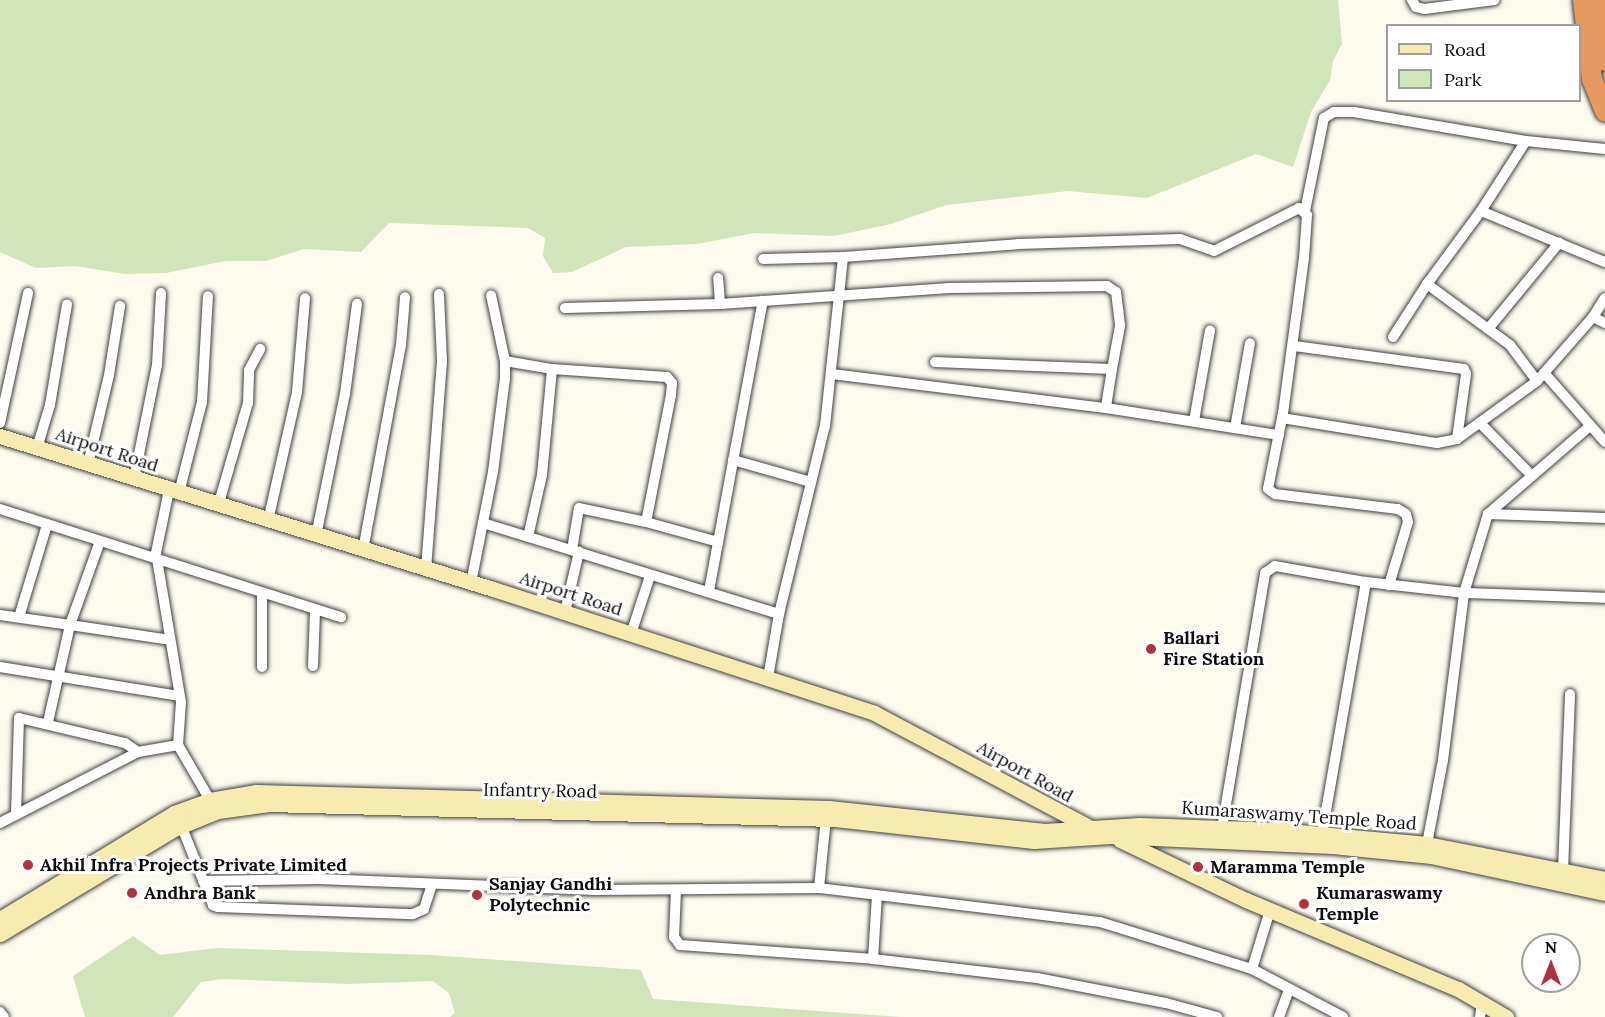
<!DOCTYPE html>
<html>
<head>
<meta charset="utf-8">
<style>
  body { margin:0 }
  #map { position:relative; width:1605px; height:1017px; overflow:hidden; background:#fdfaee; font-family:Lora,serif }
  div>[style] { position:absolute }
  .green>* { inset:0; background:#d2e4ba }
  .roads { filter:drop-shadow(0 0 2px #3f3f3f) drop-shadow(0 0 2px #3f3f3f) }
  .street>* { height:10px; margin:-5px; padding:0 5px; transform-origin:5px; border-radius:5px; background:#fff }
  .secondary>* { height:15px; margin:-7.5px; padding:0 7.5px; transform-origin:7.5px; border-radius:7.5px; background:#f7ecaf }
  .highway>* { height:20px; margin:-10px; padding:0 10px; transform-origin:10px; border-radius:10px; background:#e79962 }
  .dots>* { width:16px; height:16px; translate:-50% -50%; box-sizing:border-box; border:3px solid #fff; border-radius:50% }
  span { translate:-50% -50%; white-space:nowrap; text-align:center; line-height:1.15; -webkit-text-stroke:6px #fff; paint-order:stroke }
  .street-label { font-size:18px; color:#0c0c0c }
  .poi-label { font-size:18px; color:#0c0c0c; font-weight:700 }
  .left { translate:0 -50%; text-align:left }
  .legend { position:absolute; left:1386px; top:24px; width:195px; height:78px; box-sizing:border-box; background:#fff; border:2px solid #9e9e9e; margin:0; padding:8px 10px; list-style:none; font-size:18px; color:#0c0c0c }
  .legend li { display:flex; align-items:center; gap:12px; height:30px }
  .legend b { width:30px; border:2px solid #9e9e9e }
  .north { position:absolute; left:1521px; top:933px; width:60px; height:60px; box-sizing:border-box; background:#fff; border:2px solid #9e9e9e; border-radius:50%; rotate:0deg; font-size:16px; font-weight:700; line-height:24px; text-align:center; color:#0c0c0c }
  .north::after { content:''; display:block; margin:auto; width:21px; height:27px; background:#af323e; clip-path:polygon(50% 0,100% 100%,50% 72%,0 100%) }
</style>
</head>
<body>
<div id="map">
  <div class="green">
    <div style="clip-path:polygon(0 0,1338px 0,1342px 44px,1333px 61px,1330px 80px,1311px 112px,1293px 167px,1256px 154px,1147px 198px,1068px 191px,946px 205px,891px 224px,834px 236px,754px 233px,697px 244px,626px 247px,572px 272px,553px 273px,543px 256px,545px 238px,528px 228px,389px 223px,361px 252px,304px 249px,266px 261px,225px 261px,166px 273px,125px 274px,75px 266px,36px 268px,0 252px)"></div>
    <div style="clip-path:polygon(133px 936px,160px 955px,216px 948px,431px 955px,641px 970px,653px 999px,900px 1017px,450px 1017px,455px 1013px,449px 993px,433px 981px,348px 984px,222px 979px,201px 982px,173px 1017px,85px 1017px,73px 976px)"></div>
  </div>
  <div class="roads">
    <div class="street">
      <div style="left:1412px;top:0;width:8px;rotate:60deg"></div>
      <div style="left:1416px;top:7px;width:8px;rotate:14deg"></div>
      <div style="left:1424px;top:9px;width:71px;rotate:-7.3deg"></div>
      <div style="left:1305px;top:211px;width:95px;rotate:-78.5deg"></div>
      <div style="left:1324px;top:118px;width:12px;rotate:-31deg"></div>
      <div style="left:1334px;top:112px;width:20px"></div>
      <div style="left:1354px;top:112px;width:174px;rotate:9.6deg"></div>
      <div style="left:1481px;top:211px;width:83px;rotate:-57.3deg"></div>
      <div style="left:1526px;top:141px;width:79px;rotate:5.8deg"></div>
      <div style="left:763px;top:259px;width:80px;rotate:-1.4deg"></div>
      <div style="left:720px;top:304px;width:230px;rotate:-4deg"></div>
      <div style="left:949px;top:288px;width:158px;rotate:-0.7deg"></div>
      <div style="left:1107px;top:286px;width:11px;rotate:34deg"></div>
      <div style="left:1116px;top:292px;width:34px;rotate:83deg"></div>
      <div style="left:1120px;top:326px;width:44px;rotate:100.5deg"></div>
      <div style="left:565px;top:308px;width:155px;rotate:-1.5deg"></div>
      <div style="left:720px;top:304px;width:26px;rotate:-94deg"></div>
      <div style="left:1593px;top:317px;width:13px;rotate:27deg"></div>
      <div style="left:1488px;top:329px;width:112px;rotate:-50.5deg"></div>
      <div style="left:1393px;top:337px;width:63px;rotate:-57.3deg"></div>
      <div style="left:505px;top:361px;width:48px;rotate:9.7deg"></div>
      <div style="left:935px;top:362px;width:177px;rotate:2.3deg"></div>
      <div style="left:1112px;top:369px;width:39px;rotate:99deg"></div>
      <div style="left:1106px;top:408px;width:175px;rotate:8.9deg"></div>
      <div style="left:832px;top:374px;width:276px;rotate:7.1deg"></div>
      <div style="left:1546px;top:375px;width:89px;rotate:48.6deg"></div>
      <div style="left:1537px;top:381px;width:85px;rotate:-48.8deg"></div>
      <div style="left:1593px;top:317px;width:22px;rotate:-58deg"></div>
      <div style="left:1282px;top:418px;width:157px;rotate:9.2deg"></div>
      <div style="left:1437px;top:443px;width:20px;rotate:-11deg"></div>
      <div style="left:1457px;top:439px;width:66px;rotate:-82.1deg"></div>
      <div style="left:1466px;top:374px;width:5px;rotate:-112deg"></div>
      <div style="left:1464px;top:369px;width:173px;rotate:-172.3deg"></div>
      <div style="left:1194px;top:421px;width:92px;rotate:-80deg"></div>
      <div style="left:0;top:423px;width:133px;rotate:-77.8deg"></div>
      <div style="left:1480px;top:423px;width:74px;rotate:45.5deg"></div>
      <div style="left:1235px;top:428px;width:86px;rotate:-80deg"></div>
      <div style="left:1457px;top:439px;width:99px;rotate:-35.9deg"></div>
      <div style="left:1537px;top:381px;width:45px;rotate:-126.9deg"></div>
      <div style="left:1510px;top:345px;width:103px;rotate:-143.7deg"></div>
      <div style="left:1427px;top:284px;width:91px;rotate:-53.5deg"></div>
      <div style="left:1481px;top:211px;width:134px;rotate:22.4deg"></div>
      <div style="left:37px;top:448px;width:45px;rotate:-73.2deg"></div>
      <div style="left:50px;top:405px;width:102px;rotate:-80.4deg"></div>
      <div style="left:733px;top:460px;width:81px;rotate:15.8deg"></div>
      <div style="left:88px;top:464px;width:91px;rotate:-76.7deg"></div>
      <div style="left:109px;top:375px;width:70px;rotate:-80.9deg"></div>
      <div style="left:134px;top:479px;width:116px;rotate:-78.6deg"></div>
      <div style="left:157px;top:365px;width:72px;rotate:-86.8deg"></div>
      <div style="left:169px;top:490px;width:64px;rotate:101.7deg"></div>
      <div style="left:156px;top:553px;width:151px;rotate:80.5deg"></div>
      <div style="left:181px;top:702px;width:43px;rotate:94deg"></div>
      <div style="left:179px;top:493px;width:94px;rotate:-75.8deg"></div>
      <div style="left:202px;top:402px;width:106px;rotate:-86.8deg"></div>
      <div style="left:218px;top:506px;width:107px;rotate:-73.8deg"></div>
      <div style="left:248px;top:403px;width:33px;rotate:-88deg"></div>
      <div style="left:249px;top:370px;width:24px;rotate:-62deg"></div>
      <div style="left:0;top:509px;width:358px;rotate:17.6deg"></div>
      <div style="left:1488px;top:514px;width:135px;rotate:-40.8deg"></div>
      <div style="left:268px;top:521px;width:132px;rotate:-77.3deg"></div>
      <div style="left:297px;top:392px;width:94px;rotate:-85.1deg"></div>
      <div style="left:646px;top:522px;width:75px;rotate:15.5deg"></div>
      <div style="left:483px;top:523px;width:310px;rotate:17.1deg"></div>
      <div style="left:779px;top:614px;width:65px;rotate:99.8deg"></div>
      <div style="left:316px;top:536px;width:145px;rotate:-78.5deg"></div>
      <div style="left:345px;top:394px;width:91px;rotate:-82.4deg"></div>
      <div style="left:528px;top:537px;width:64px;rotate:-77.3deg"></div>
      <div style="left:542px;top:475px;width:106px;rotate:-84.6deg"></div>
      <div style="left:552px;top:369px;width:115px;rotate:4deg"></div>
      <div style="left:667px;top:377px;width:8px;rotate:50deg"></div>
      <div style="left:672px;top:383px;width:12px;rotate:95deg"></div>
      <div style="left:671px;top:395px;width:129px;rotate:101.1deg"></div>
      <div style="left:646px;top:522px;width:68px;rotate:-168.2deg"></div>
      <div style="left:579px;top:508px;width:43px;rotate:99.5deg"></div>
      <div style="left:363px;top:550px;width:208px;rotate:-79.5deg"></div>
      <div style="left:401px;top:345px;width:48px;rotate:-85.2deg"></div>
      <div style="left:426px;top:569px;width:209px;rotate:-85.6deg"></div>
      <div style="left:442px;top:361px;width:67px;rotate:-92.6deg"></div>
      <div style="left:471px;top:583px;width:113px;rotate:-78.8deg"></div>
      <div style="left:493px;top:472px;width:95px;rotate:-82.7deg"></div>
      <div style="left:505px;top:378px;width:17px;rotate:-90deg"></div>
      <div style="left:505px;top:361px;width:67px;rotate:-102deg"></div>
      <div style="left:709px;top:591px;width:295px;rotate:-79.5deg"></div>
      <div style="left:565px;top:612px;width:62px;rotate:-76.9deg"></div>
      <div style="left:779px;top:614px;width:194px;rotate:-76.3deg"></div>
      <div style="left:825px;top:426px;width:170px;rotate:-83.9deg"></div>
      <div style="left:843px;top:257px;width:175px;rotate:-4.2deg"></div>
      <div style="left:1018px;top:244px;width:162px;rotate:-1.8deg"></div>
      <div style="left:1180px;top:239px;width:36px;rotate:19deg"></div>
      <div style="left:1214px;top:251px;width:95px;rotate:-26.8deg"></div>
      <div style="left:1299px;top:208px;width:11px;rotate:41deg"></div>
      <div style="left:1307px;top:215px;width:43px;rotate:94deg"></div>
      <div style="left:1304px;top:258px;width:156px;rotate:97.7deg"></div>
      <div style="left:1283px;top:413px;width:77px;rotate:101.2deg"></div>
      <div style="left:1268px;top:489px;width:9px;rotate:36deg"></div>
      <div style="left:1275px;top:494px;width:124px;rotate:7deg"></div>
      <div style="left:1398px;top:509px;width:9px;rotate:32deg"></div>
      <div style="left:1406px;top:514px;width:8px;rotate:76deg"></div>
      <div style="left:1408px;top:522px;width:66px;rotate:106.8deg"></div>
      <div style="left:0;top:615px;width:71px;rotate:8.1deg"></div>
      <div style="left:70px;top:625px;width:86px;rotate:-70.3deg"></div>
      <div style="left:19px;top:617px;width:96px;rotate:-73.1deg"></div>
      <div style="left:631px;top:634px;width:61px;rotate:-71.9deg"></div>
      <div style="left:313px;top:666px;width:55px;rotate:-87.9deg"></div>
      <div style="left:0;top:667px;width:181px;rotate:9.2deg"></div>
      <div style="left:262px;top:667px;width:73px;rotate:-90deg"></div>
      <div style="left:48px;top:722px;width:99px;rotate:-77.2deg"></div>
      <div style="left:70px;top:625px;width:101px;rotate:8.5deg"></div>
      <div style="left:16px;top:814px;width:96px;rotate:-88.2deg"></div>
      <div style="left:19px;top:718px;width:109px;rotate:13.3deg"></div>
      <div style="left:125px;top:743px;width:16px;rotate:35deg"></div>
      <div style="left:179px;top:820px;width:92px;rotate:68.2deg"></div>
      <div style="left:213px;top:905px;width:5px;rotate:22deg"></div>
      <div style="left:218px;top:907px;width:195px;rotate:2.1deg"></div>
      <div style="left:413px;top:914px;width:12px;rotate:-24deg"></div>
      <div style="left:424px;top:909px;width:25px;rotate:-72deg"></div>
      <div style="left:0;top:823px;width:155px;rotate:-27.2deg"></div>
      <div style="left:138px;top:752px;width:41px;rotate:-9.9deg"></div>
      <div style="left:178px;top:745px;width:64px;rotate:59.8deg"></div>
      <div style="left:1222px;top:828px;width:259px;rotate:-80.4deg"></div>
      <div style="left:1265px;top:573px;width:12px;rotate:-35deg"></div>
      <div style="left:1275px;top:566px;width:92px;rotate:10deg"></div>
      <div style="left:1322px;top:834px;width:256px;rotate:-80.1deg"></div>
      <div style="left:1366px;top:582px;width:99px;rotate:6.4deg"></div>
      <div style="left:1464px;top:593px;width:83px;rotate:-73.1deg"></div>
      <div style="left:1488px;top:514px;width:117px;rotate:2deg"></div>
      <div style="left:1427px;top:844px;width:86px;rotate:-79.2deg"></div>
      <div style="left:1443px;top:760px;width:168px;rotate:-82.8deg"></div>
      <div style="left:1464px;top:593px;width:141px;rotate:2deg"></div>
      <div style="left:1563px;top:870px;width:176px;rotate:-87.7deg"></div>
      <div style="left:203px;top:881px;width:116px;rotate:-1deg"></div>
      <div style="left:319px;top:879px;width:276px;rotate:2.3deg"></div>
      <div style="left:595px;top:890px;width:224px;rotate:-0.5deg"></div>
      <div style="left:819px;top:888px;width:70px;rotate:-84.3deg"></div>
      <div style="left:819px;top:888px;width:283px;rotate:6.9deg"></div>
      <div style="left:1100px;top:922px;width:159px;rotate:17.2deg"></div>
      <div style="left:1252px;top:969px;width:62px;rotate:-73deg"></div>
      <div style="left:676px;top:890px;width:47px;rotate:92.4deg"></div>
      <div style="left:674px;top:937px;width:10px;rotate:53deg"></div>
      <div style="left:680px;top:945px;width:194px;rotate:4.1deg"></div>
      <div style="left:873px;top:959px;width:165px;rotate:6.6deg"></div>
      <div style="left:1037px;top:978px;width:131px;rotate:11deg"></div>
      <div style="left:1166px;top:1003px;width:53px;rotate:15.4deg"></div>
      <div style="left:873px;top:959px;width:63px;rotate:-86.4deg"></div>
      <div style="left:1252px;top:969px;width:103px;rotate:27.8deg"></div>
      <div style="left:0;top:1012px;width:6px;rotate:51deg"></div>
      <div style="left:1279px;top:1017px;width:29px;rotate:-70deg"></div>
      <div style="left:1480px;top:1017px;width:14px;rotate:-82deg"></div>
    </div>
    <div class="secondary">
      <div style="left:0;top:436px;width:516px;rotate:17.24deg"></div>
      <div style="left:493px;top:589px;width:401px;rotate:18deg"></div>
      <div style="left:874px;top:713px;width:241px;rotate:27.9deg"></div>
      <div style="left:1120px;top:840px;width:140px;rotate:25.5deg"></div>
      <div style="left:1246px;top:900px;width:230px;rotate:22.8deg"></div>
      <div style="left:1458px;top:989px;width:56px;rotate:30.3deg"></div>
      <div style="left:0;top:919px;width:204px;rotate:-31.3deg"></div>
      <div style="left:174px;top:813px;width:38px;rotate:-20deg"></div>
      <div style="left:210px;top:800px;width:47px;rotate:-9.9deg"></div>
      <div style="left:256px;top:792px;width:573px;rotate:1.6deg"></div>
      <div style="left:829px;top:808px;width:217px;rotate:6.1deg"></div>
      <div style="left:1045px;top:831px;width:95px;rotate:-3.6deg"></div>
      <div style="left:1140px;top:825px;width:137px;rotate:2.1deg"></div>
      <div style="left:1277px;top:830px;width:151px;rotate:5.3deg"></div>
      <div style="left:1427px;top:844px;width:181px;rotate:11.1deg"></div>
      <div style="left:0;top:934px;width:205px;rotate:-31.1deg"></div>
      <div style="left:176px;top:828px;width:45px;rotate:-22deg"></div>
      <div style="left:218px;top:811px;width:51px;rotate:-7.8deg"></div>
      <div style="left:269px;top:804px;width:566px;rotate:1.52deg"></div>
      <div style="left:835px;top:819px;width:200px;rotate:6.3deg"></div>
      <div style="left:1034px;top:841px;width:76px;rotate:-3.8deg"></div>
      <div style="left:1110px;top:836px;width:223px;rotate:2.6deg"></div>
      <div style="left:1333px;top:846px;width:99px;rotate:5.8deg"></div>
      <div style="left:1431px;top:856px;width:178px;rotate:12deg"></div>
    </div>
    <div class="highway">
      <div style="left:1583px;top:0;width:80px;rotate:83.5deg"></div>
      <div style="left:1592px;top:79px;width:35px;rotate:68deg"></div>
      <div style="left:1599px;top:0;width:61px;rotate:84.4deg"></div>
    </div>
  </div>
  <div class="dots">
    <div style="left:1151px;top:649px;background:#af323e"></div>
    <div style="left:28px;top:865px;background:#af323e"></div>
    <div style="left:1198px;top:867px;background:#af323e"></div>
    <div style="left:132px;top:893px;background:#af323e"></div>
    <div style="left:477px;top:895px;background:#af323e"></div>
    <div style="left:1304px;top:904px;background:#af323e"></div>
  </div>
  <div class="street-label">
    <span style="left:107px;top:450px;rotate:18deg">Airport Road</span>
    <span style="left:571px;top:594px;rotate:18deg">Airport Road</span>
    <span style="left:1025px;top:772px;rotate:29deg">Airport Road</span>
    <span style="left:540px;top:791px;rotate:1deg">Infantry Road</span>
    <span style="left:1299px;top:816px;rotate:4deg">Kumaraswamy Temple Road</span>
  </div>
  <div class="poi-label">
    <span class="left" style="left:1163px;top:649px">Ballari<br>Fire Station</span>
    <span class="left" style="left:40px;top:865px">Akhil Infra Projects Private Limited</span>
    <span class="left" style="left:1210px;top:867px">Maramma Temple</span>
    <span class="left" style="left:489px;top:895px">Sanjay Gandhi<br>Polytechnic</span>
    <span class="left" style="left:144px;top:893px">Andhra Bank</span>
    <span class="left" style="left:1316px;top:904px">Kumaraswamy<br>Temple</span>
  </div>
  <ul class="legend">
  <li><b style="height:8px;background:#f7ecaf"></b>Road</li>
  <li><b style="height:16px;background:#d2e4ba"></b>Park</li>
  </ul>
  <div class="north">N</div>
</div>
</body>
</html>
